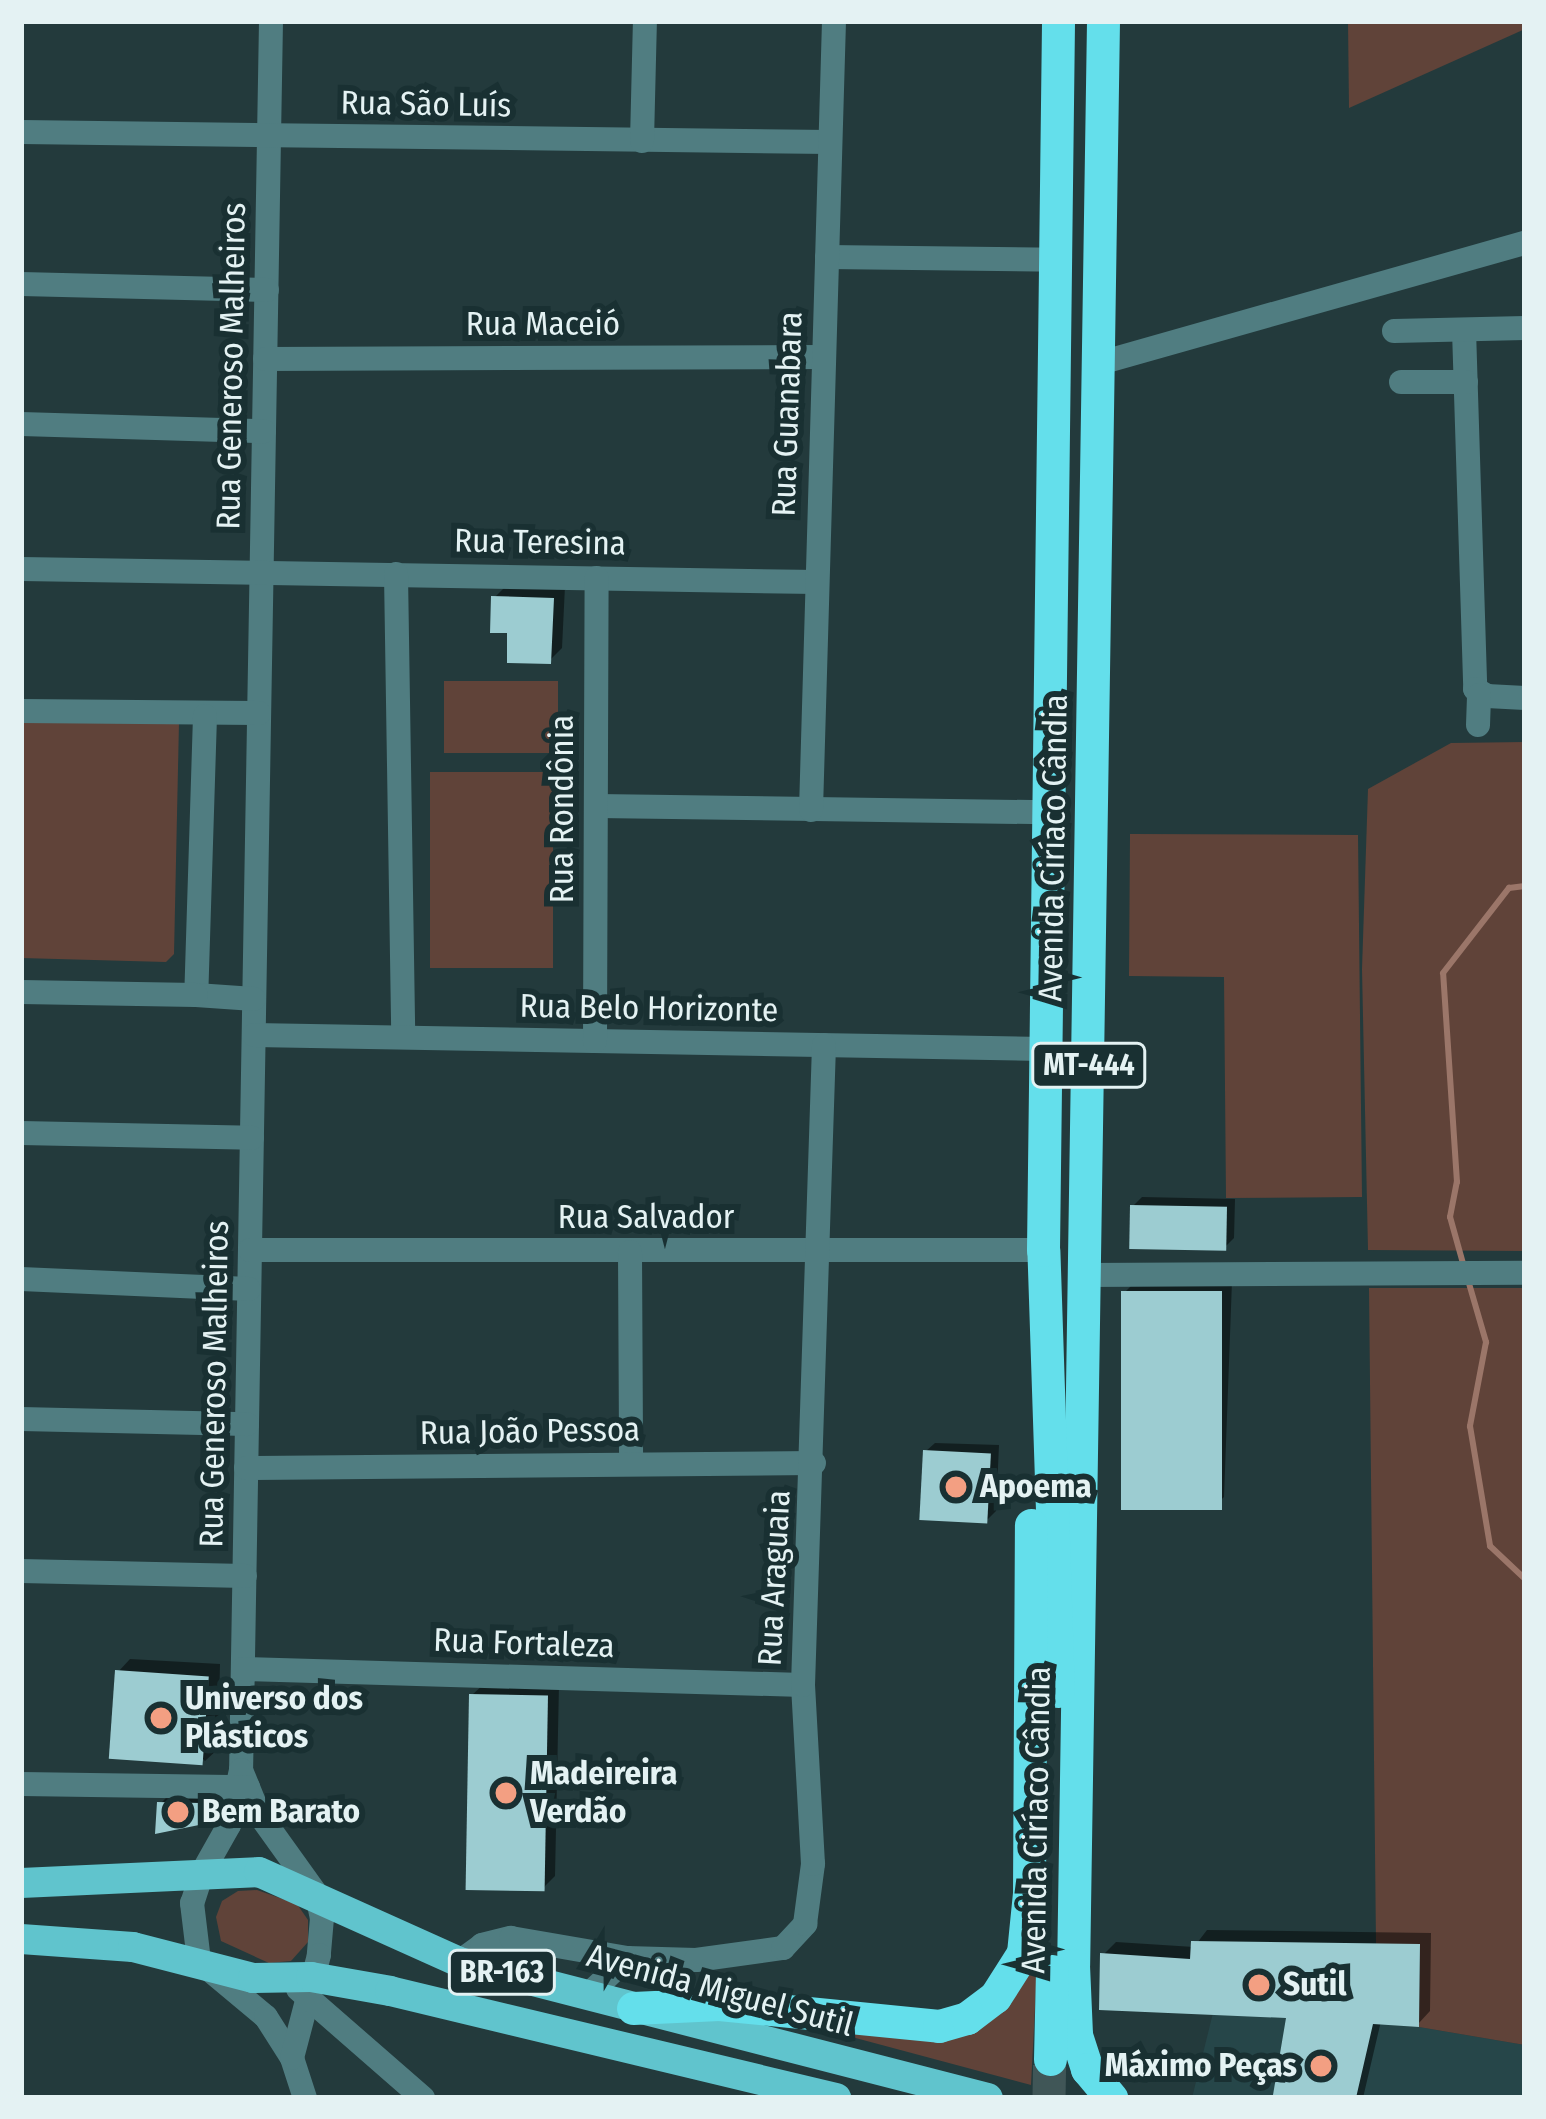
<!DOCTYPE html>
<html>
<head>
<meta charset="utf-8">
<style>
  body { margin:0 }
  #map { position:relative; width:1546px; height:2119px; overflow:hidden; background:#233a3c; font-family:"Fira Sans Condensed",sans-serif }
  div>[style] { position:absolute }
  .built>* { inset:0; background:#264649 }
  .green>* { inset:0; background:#604339; transform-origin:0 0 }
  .shadow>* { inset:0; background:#0007 }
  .stream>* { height:6px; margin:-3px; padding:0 3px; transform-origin:3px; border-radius:3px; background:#9b7669 }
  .building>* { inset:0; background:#9cccd1; transform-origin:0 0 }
  .highway-tunnel>* { height:33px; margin-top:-16.5px; transform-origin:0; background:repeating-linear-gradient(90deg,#405657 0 33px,transparent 0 49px) }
  .minor>* { height:24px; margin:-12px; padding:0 12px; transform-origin:12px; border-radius:12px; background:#507d81 }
  .major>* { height:30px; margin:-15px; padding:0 15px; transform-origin:15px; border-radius:15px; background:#60c4cd }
  .highway>* { height:33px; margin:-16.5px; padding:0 16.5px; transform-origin:16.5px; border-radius:16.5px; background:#64dfeb }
  .dots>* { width:33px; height:33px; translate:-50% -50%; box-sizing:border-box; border:6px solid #193032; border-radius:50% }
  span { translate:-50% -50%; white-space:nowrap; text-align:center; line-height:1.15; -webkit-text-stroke:12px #193032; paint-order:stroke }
  .shield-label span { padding:3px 9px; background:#193032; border:3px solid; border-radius:9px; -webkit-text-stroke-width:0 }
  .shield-label { font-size:30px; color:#e4f2f3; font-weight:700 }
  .street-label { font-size:33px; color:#e4f2f3 }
  .poi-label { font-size:33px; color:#e4f2f3; font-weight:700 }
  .left { translate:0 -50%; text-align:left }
  .right { translate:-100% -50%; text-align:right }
  .frame { position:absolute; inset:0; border:24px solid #e4f2f3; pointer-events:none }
</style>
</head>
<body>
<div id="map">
  <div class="built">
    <div style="clip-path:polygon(1213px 2013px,1419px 2027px,1525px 2045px,1525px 2098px,1192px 2098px)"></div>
  </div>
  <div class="green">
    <div style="clip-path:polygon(1348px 21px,1525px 21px,1525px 29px,1349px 108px)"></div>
    <div style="left:444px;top:681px;width:114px;height:72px"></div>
    <div style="clip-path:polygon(21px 718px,179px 722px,174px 954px,166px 962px,21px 958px)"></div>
    <div style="clip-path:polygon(1525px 742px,1525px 1251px,1368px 1250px,1362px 969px,1368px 789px,1451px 743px)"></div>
    <div style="left:430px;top:772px;width:123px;height:196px"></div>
    <div style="clip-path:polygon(1130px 834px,1358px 835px,1362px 1197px,1226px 1198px,1224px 977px,1129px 976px)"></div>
    <div style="clip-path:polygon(1369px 1288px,1525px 1288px,1525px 2045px,1419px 2027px,1420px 1945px,1376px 1945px)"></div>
    <div style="clip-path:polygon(257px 1890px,297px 1904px,308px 1920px,308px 1942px,291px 1961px,269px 1963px,221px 1941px,216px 1917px,222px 1901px,238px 1891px)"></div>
    <div style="clip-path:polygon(1038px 1950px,1031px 2085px,822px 2029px,992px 2015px,1014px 1998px)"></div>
  </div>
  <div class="shadow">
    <div style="clip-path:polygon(507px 585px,565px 586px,562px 648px,549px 661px,511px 630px,494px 598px)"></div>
    <div style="clip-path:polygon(1142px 1197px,1235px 1199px,1234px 1238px,1225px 1247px,1133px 1206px)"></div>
    <div style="clip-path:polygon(1136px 1281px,1232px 1281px,1224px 1497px,1212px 1508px,1124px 1293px)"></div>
    <div style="clip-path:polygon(935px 1443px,999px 1445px,996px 1511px,987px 1520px,926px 1451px)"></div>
    <div style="clip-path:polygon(130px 1659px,220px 1664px,218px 1749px,205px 1761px,118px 1672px)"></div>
    <div style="clip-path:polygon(485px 1683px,559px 1684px,555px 1876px,542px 1889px,472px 1695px)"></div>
    <div style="clip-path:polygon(166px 1798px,204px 1799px,203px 1817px,197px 1822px,160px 1804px)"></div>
    <div style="clip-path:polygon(1207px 1930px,1431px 1933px,1430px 2011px,1418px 2024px,1381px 2021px,1363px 2098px,1300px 2098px,1290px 2015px,1103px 1955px,1116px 1942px,1194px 1947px)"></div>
  </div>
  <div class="stream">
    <div style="left:1464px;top:1267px;width:52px;rotate:-105.6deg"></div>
    <div style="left:1450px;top:1217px;width:36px;rotate:-79deg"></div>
    <div style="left:1457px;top:1182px;width:209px;rotate:-93.8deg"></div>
    <div style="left:1443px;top:973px;width:108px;rotate:-52.2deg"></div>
    <div style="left:1509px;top:888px;width:16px;rotate:-7deg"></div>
    <div style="left:1468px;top:1280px;width:65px;rotate:73.8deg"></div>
    <div style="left:1486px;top:1342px;width:86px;rotate:100.8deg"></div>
    <div style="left:1470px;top:1426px;width:122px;rotate:80.5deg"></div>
    <div style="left:1490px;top:1546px;width:48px;rotate:43.3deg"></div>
  </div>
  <div class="building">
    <div style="clip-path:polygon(491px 596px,554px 598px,551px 664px,507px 663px,507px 633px,490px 633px)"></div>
    <div style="left:1130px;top:1205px;width:97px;height:44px;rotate:1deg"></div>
    <div style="left:1121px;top:1291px;width:101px;height:219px"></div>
    <div style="left:923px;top:1450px;width:68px;height:70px;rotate:3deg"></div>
    <div style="left:115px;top:1670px;width:94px;height:89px;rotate:4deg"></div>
    <div style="left:469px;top:1694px;width:79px;height:196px;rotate:1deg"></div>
    <div style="clip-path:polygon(157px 1802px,200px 1803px,199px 1825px,155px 1834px)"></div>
    <div style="clip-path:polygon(1191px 1941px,1420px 1944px,1419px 2027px,1373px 2024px,1356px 2098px,1286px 2098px,1273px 2095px,1286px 2018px,1099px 2010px,1100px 1953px,1190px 1959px)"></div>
  </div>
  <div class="highway-tunnel">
    <div style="left:1049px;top:2098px;width:39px;rotate:-89deg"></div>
  </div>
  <div class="minor">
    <div style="left:271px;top:21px;width:1749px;rotate:90.98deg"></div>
    <div style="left:241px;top:1770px;width:56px;rotate:102.3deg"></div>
    <div style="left:229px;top:1825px;width:55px;rotate:119.4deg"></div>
    <div style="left:202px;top:1873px;width:32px;rotate:108deg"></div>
    <div style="left:192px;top:1903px;width:58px;rotate:83.1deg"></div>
    <div style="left:199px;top:1961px;width:87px;rotate:39.9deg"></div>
    <div style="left:266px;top:2017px;width:49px;rotate:57.6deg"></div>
    <div style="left:292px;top:2058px;width:42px;rotate:72deg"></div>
    <div style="left:21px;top:132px;width:809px;rotate:0.71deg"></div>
    <div style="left:642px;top:141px;width:120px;rotate:-88.6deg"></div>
    <div style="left:827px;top:257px;width:231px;rotate:0.7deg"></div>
    <div style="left:21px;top:284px;width:246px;rotate:1.4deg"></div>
    <div style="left:1464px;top:330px;width:359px;rotate:88.2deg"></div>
    <div style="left:1475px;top:689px;width:14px;rotate:30deg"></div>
    <div style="left:1487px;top:696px;width:38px;rotate:3deg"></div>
    <div style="left:1394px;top:331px;width:131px;rotate:-1.3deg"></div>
    <div style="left:265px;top:359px;width:557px;rotate:-0.21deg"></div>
    <div style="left:1100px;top:363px;width:442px;rotate:-15.8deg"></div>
    <div style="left:1401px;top:382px;width:65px"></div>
    <div style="left:21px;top:424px;width:243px;rotate:1.7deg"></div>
    <div style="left:21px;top:569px;width:796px;rotate:0.94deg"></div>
    <div style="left:396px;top:574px;width:463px;rotate:89.1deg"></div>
    <div style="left:21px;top:711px;width:238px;rotate:0.5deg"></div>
    <div style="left:205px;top:716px;width:279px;rotate:91.8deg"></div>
    <div style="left:196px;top:995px;width:58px;rotate:3.9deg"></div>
    <div style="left:1478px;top:725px;width:30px;rotate:-88deg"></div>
    <div style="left:597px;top:806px;width:451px;rotate:0.8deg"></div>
    <div style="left:811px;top:810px;width:789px;rotate:-88.33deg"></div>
    <div style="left:21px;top:992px;width:175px;rotate:1deg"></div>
    <div style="left:254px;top:1035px;width:789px;rotate:1.02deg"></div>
    <div style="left:595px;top:1041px;width:463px;rotate:-89.8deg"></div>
    <div style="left:21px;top:1133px;width:231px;rotate:1.2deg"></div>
    <div style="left:250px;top:1250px;width:793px"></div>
    <div style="left:630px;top:1252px;width:212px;rotate:89.7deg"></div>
    <div style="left:1086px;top:1275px;width:439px;rotate:-0.3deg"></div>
    <div style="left:21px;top:1279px;width:228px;rotate:2.5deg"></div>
    <div style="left:21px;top:1419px;width:226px;rotate:1.3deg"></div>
    <div style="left:246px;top:1468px;width:568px;rotate:-0.5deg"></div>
    <div style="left:21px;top:1571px;width:224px;rotate:1.3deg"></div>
    <div style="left:243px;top:1669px;width:560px;rotate:1.64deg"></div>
    <div style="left:241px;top:1770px;width:48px;rotate:67.8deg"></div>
    <div style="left:259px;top:1814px;width:100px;rotate:54.4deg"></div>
    <div style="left:317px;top:1895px;width:24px;rotate:78deg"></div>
    <div style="left:322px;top:1918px;width:37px;rotate:95deg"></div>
    <div style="left:319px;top:1955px;width:106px;rotate:104.7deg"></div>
    <div style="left:21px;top:1784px;width:227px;rotate:0.8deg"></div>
    <div style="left:459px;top:1962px;width:29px;rotate:-36deg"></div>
    <div style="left:482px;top:1945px;width:30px;rotate:-14deg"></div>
    <div style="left:511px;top:1938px;width:118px;rotate:9.8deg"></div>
    <div style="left:627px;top:1958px;width:69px;rotate:1.7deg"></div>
    <div style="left:696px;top:1960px;width:88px;rotate:-7.9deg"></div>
    <div style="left:783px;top:1948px;width:33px;rotate:-47deg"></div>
    <div style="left:805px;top:1924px;width:61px;rotate:-82.4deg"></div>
    <div style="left:813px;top:1864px;width:179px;rotate:-93.2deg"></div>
    <div style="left:803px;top:1685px;width:640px;rotate:-88.12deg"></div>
    <div style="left:298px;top:1989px;width:166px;rotate:41.1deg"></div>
    <div style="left:590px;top:1993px;width:51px;rotate:-43.4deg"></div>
  </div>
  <div class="major">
    <div style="left:21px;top:1883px;width:238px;rotate:-2.6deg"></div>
    <div style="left:259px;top:1872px;width:219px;rotate:24.2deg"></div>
    <div style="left:459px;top:1962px;width:546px;rotate:14.42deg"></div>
    <div style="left:21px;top:1939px;width:112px;rotate:4.1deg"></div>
    <div style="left:133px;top:1947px;width:124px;rotate:14.5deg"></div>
    <div style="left:253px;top:1978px;width:58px;rotate:-1deg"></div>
    <div style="left:311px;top:1977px;width:80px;rotate:10deg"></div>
    <div style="left:390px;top:1991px;width:459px;rotate:13.5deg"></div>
  </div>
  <div class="highway">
    <div style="left:1103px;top:21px;width:1944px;rotate:90.88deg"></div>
    <div style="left:1073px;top:1965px;width:70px;rotate:87.5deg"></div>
    <div style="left:1076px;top:2035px;width:36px;rotate:72deg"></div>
    <div style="left:1087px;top:2069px;width:38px;rotate:50deg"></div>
    <div style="left:1058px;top:1691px;width:441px;rotate:-91.9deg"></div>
    <div style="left:1043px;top:1250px;width:1229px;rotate:-89.3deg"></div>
    <div style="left:633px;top:2008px;width:86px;rotate:-2.7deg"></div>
    <div style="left:719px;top:2004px;width:221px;rotate:5.7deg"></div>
    <div style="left:939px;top:2026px;width:29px;rotate:-16deg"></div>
    <div style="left:967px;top:2018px;width:35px;rotate:-37deg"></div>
    <div style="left:995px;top:1997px;width:52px;rotate:-57.5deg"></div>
    <div style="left:1023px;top:1953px;width:60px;rotate:-84.3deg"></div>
    <div style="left:1029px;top:1893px;width:368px;rotate:-89.7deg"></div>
    <div style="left:1050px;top:2059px;width:88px;rotate:-88.7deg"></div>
  </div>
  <div class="dots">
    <div style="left:956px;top:1487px;background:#f39f82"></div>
    <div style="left:161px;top:1718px;background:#f39f82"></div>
    <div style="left:506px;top:1793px;background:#f39f82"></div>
    <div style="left:178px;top:1812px;background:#f39f82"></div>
    <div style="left:1259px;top:1985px;background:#f39f82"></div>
    <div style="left:1321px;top:2066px;background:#f39f82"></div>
  </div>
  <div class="shield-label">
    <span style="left:1089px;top:1065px">MT-444</span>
    <span style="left:502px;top:1972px">BR-163</span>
  </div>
  <div class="street-label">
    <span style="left:426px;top:105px;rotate:1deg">Rua São Luís</span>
    <span style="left:543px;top:325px">Rua Maceió</span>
    <span style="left:232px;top:366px;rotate:-89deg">Rua Generoso Malheiros</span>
    <span style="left:788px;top:414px;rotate:-88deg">Rua Guanabara</span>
    <span style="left:540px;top:543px;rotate:1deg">Rua Teresina</span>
    <span style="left:563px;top:809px;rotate:-90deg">Rua Rondônia</span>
    <span style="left:1054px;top:848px;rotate:-89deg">Avenida Ciríaco Cândia</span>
    <span style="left:649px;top:1009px;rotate:1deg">Rua Belo Horizonte</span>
    <span style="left:646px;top:1218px">Rua Salvador</span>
    <span style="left:215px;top:1384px;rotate:-89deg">Rua Generoso Malheiros</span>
    <span style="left:530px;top:1432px;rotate:-1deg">Rua João Pessoa</span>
    <span style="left:775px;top:1578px;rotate:-87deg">Rua Araguaia</span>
    <span style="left:524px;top:1644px;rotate:2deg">Rua Fortaleza</span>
    <span style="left:1037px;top:1820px;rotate:-89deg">Avenida Ciríaco Cândia</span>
    <span style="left:720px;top:1991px;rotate:15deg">Avenida Miguel Sutil</span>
  </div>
  <div class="poi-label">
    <span class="left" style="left:980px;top:1487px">Apoema</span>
    <span class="left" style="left:185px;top:1718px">Universo dos<br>Plásticos</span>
    <span class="left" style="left:530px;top:1793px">Madeireira<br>Verdão</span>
    <span class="left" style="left:202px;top:1812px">Bem Barato</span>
    <span class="left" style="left:1283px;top:1985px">Sutil</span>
    <span class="right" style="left:1297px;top:2066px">Máximo Peças</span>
  </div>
  <div class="frame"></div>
</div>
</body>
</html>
